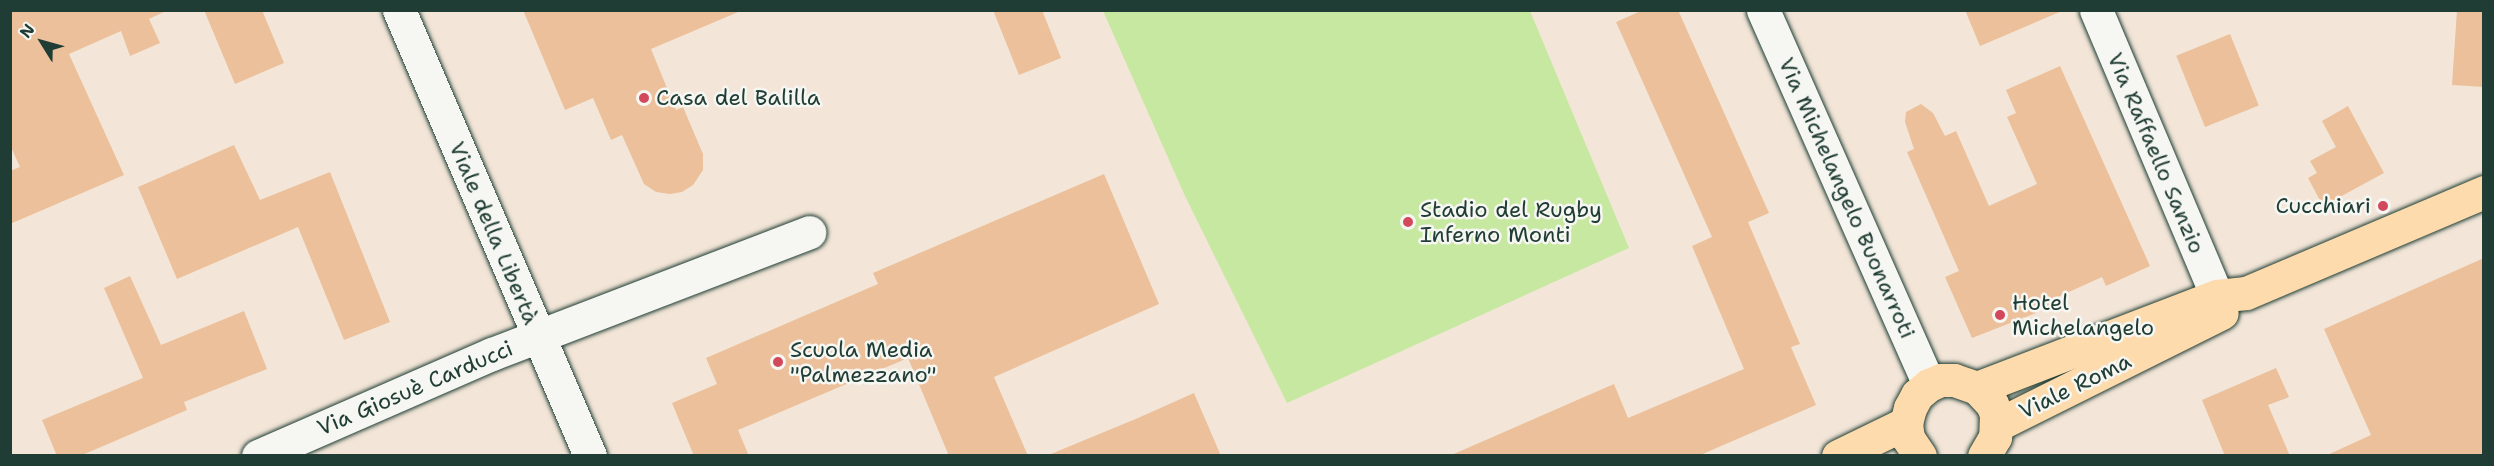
<!DOCTYPE html>
<html>
<head>
<meta charset="utf-8">
<style>
  body { margin:0 }
  #map { position:relative; width:2494px; height:466px; overflow:hidden; background:#f3e6d8; font-family:"Shantell Sans",sans-serif }
  div>[style] { position:absolute }
  .green>* { inset:0; background:#c7e8a1 }
  .building>* { inset:0; background:#ebc09a; transform-origin:0 0 }
  .roads { filter:drop-shadow(0 0 2px #1f3d34) drop-shadow(0 0 2px #1f3d34) }
  .minor>* { height:33px; margin:-16.5px; padding:0 16.5px; transform-origin:16.5px; border-radius:16.5px; background:#f6f6f2 }
  .major>* { height:33px; margin:-16.5px; padding:0 16.5px; transform-origin:16.5px; border-radius:16.5px; background:#fddbac }
  .dots>* { width:16px; height:16px; translate:-50% -50%; box-sizing:border-box; border:3px solid #f6f6f2; border-radius:50% }
  span { translate:-50% -50%; white-space:nowrap; text-align:center; line-height:1.15; -webkit-text-stroke:5px #f6f6f2; paint-order:stroke }
  .poi-label { font-size:22px; color:#1f3d34 }
  .left { translate:0 -50%; text-align:left }
  .right { translate:-100% -50%; text-align:right }
  .street-label { font-size:22px; color:#1f3d34 }
  .frame { position:absolute; inset:0; border:12px solid #1f3d34; pointer-events:none }
  .north { position:absolute; left:12px; top:12px; width:60px; height:60px; -webkit-text-stroke:4px #f6f6f2; paint-order:stroke; rotate:307deg; font-size:16px; font-weight:700; line-height:24px; text-align:center; color:#1f3d34 }
  .north::after { content:''; display:block; margin:auto; width:21px; height:27px; background:#1f3d34; clip-path:polygon(50% 0,100% 100%,50% 72%,0 100%) }
</style>
</head>
<body>
<div id="map">
  <div class="green">
    <div style="clip-path:polygon(1103px 11px,1530px 11px,1629px 248px,1287px 403px,1185px 196px)"></div>
  </div>
  <div class="building">
    <div style="clip-path:polygon(10px 10px,168px 10px,149px 19px,160px 43px,130px 56px,121px 31px,69px 54px,124px 175px,10px 224px,10px 171px,20px 167px,10px 145px)"></div>
    <div style="clip-path:polygon(204px 10px,262px 10px,284px 63px,235px 84px)"></div>
    <div style="clip-path:polygon(523px 10px,743px 10px,651px 49px,676px 110px,683px 107px,703px 154px,703px 170px,693px 185px,682px 192px,670px 194px,656px 192px,644px 184px,622px 135px,611px 140px,593px 98px,565px 110px)"></div>
    <div style="clip-path:polygon(993px 10px,1042px 10px,1061px 58px,1019px 75px)"></div>
    <div style="clip-path:polygon(1643px 10px,1678px 10px,1769px 213px,1748px 222px,1800px 344px,1791px 347px,1816px 405px,1698px 456px,1449px 456px,1614px 384px,1628px 418px,1744px 369px,1692px 246px,1712px 237px,1616px 22px)"></div>
    <div style="clip-path:polygon(1965px 10px,2062px 10px,2062px 11px,1980px 46px)"></div>
    <div style="clip-path:polygon(2457px 10px,2484px 10px,2484px 87px,2452px 85px)"></div>
    <div style="left:2230px;top:34px;width:77px;height:58px;rotate:68deg"></div>
    <div style="clip-path:polygon(2060px 66px,2150px 266px,2106px 286px,2102px 277px,2049px 301px,2051px 305px,2035px 311px,2036px 313px,1972px 338px,1945px 277px,1959px 271px,1907px 152px,1914px 149px,1905px 122px,1906px 112px,1921px 104px,1933px 113px,1945px 136px,1956px 131px,1989px 206px,2037px 184px,2007px 117px,2016px 113px,2006px 90px)"></div>
    <div style="clip-path:polygon(2348px 106px,2384px 173px,2323px 206px,2308px 178px,2317px 173px,2310px 161px,2336px 147px,2322px 121px)"></div>
    <div style="clip-path:polygon(234px 145px,260px 200px,330px 172px,390px 322px,344px 340px,298px 227px,177px 279px,138px 187px)"></div>
    <div style="clip-path:polygon(1104px 174px,1159px 304px,994px 377px,1028px 456px,949px 456px,908px 358px,738px 430px,749px 456px,694px 456px,672px 403px,717px 384px,706px 358px,878px 284px,873px 273px)"></div>
    <div style="clip-path:polygon(2484px 258px,2484px 456px,2325px 456px,2371px 435px,2324px 329px)"></div>
    <div style="clip-path:polygon(130px 276px,161px 345px,244px 311px,267px 369px,184px 402px,187px 410px,80px 456px,57px 456px,42px 420px,143px 378px,104px 288px)"></div>
    <div style="clip-path:polygon(2276px 368px,2289px 397px,2268px 405px,2290px 456px,2225px 456px,2202px 400px)"></div>
    <div style="clip-path:polygon(1194px 393px,1221px 456px,1046px 456px,1138px 418px)"></div>
  </div>
  <div class="roads">
    <div class="minor">
      <div style="left:399px;top:10px;width:485px;rotate:66.8deg"></div>
      <div style="left:1763px;top:10px;width:410px;rotate:66.1deg"></div>
      <div style="left:2096px;top:10px;width:311px;rotate:67.1deg"></div>
      <div style="left:258px;top:456px;width:255px;rotate:-23.6deg"></div>
      <div style="left:492px;top:354px;width:340px;rotate:-21deg"></div>
    </div>
    <div class="major">
      <div style="left:1977px;top:388px;width:257px;rotate:-21deg"></div>
      <div style="left:2217px;top:296px;width:29px;rotate:-6deg"></div>
      <div style="left:2246px;top:293px;width:259px;rotate:-23deg"></div>
      <div style="left:1997px;top:425px;width:251px;rotate:-26.5deg"></div>
      <div style="left:1838px;top:456px;width:76px;rotate:-25.9deg"></div>
      <div style="left:1920px;top:456px;width:22px;rotate:-124deg"></div>
      <div style="left:1908px;top:438px;width:15px;rotate:-98deg"></div>
      <div style="left:1906px;top:423px;width:16px;rotate:-75deg"></div>
      <div style="left:1910px;top:408px;width:15px;rotate:-62deg"></div>
      <div style="left:1917px;top:395px;width:16px;rotate:-40deg"></div>
      <div style="left:1929px;top:385px;width:13px;rotate:-23deg"></div>
      <div style="left:1941px;top:380px;width:13px"></div>
      <div style="left:1954px;top:380px;width:24px;rotate:19deg"></div>
      <div style="left:1977px;top:388px;width:22px;rotate:47deg"></div>
      <div style="left:1992px;top:404px;width:11px;rotate:68deg"></div>
      <div style="left:1996px;top:414px;width:23px;rotate:92deg"></div>
      <div style="left:1995px;top:437px;width:22px;rotate:120deg"></div>
    </div>
  </div>
  <div class="dots">
    <div style="left:644px;top:98px;background:#d1495b"></div>
    <div style="left:2383px;top:206px;background:#d1495b"></div>
    <div style="left:1408px;top:222px;background:#d1495b"></div>
    <div style="left:2000px;top:315px;background:#d1495b"></div>
    <div style="left:778px;top:362px;background:#d1495b"></div>
  </div>
  <div class="poi-label">
    <span class="left" style="left:656px;top:98px">Casa del Balilla</span>
    <span class="right" style="left:2371px;top:206px">Cucchiari</span>
    <span class="left" style="left:1420px;top:222px">Stadio del Rugby<br>Inferno Monti</span>
    <span class="left" style="left:2012px;top:315px">Hotel<br>Michelangelo</span>
    <span class="left" style="left:790px;top:362px">Scuola Media<br>"Palmezzano"</span>
  </div>
  <div class="street-label">
    <span style="left:2156px;top:153px;rotate:67deg">Via Raffaello Sanzio</span>
    <span style="left:1847px;top:198px;rotate:66deg">Via Michelangelo Buonarroti</span>
    <span style="left:494px;top:233px;rotate:67deg">Viale della Libertà</span>
    <span style="left:2075px;top:386px;rotate:-26deg">Viale Roma</span>
    <span style="left:415px;top:388px;rotate:-23deg">Via Giosuè Carducci</span>
  </div>
  <div class="frame"></div>
  <div class="north">N</div>
</div>
</body>
</html>
